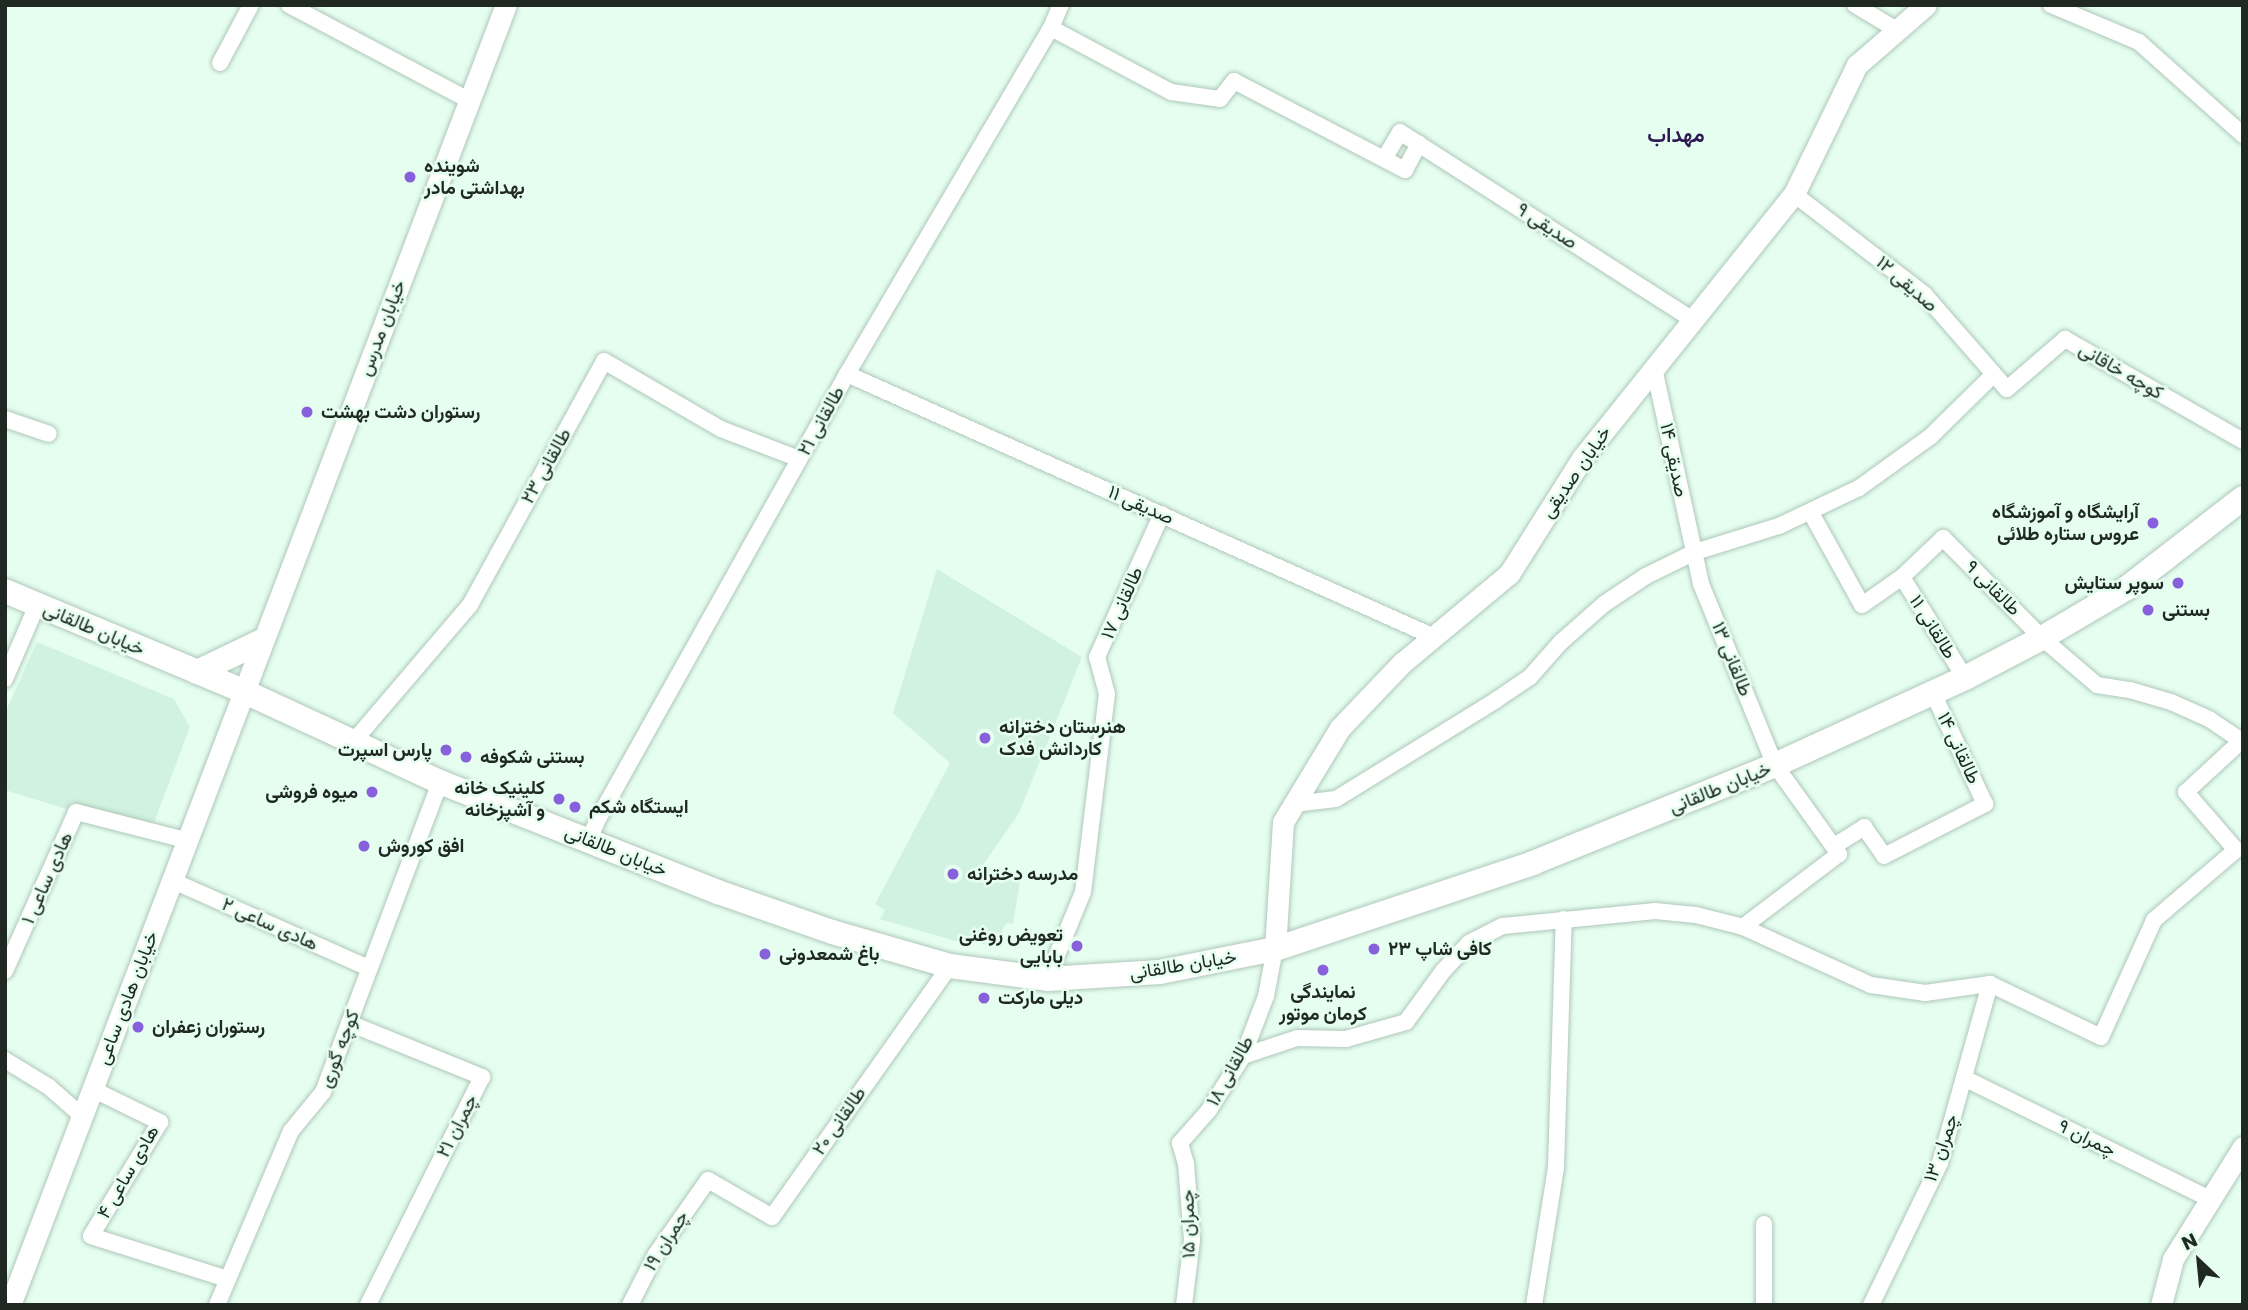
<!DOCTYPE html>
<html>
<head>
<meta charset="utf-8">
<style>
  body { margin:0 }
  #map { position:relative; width:2248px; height:1310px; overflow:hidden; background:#e5fef0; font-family:Poppins,Vazirmatn,sans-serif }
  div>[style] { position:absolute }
  .built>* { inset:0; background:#d1f2e0 }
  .roads { filter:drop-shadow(0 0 2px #afc7ba) drop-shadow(0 0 2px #afc7ba) }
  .street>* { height:16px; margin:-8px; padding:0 8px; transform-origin:8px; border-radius:8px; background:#fff }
  .secondary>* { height:21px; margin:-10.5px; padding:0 10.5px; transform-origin:10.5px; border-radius:10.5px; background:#fff }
  .primary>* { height:24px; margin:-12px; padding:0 12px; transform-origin:12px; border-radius:12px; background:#fff }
  .dots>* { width:19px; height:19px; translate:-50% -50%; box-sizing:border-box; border:4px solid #e5fef0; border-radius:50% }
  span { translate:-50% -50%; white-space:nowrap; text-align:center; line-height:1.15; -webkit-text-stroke:5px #e5fef0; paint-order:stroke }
  .poi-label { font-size:19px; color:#1f2823; font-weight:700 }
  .left { translate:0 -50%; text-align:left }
  .right { translate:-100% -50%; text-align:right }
  .street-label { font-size:19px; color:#1f2823 }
  .neighbourhood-label { font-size:21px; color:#2e1a54; font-weight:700 }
  .frame { position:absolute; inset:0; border:7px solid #1f2823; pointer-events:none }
  .north { position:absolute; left:2164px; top:1226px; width:70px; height:70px; -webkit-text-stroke:5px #e5fef0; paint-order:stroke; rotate:334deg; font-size:19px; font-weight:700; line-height:28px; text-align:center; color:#1f2823 }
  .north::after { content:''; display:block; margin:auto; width:24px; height:32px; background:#1f2823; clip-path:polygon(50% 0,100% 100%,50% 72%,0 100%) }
</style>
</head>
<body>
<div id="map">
  <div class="built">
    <div style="clip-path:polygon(937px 569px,1082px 657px,1019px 813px,983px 865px,1020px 882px,1013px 924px,1006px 923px,995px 945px,955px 941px,880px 919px,885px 910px,875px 904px,950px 763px,893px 713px)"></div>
    <div style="clip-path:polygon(37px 642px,174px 699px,190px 727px,152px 828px,72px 802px,69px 810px,5px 790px,5px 713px)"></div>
  </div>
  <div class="roads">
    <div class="street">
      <div style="left:289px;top:5px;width:205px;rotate:27.9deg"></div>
      <div style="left:1855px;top:5px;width:49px;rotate:30.8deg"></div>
      <div style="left:2051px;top:5px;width:95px;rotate:22.8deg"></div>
      <div style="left:2139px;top:42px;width:140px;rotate:41.8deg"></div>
      <div style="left:1051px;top:28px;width:136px;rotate:28.1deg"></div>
      <div style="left:1171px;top:92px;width:49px;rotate:8.1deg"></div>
      <div style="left:1220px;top:99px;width:23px;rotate:-52deg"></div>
      <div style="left:1234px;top:81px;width:193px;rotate:27.5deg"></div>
      <div style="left:1405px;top:170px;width:30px;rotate:-62deg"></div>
      <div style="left:220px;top:63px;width:66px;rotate:-61.9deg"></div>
      <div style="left:1384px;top:159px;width:31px;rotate:-59deg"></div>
      <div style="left:1400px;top:132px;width:348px;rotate:32.7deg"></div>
      <div style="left:1794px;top:194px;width:164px;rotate:37.6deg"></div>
      <div style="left:1924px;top:294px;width:126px;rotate:48.9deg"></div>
      <div style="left:2007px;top:389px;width:77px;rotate:-40.8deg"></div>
      <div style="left:2065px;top:339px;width:205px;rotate:29.8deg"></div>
      <div style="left:1654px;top:368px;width:221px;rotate:77.7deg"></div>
      <div style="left:1701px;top:584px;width:196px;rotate:67.8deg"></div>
      <div style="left:1775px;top:765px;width:110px;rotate:54.3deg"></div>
      <div style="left:1839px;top:854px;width:121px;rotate:142.8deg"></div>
      <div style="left:847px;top:374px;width:643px;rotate:24.13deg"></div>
      <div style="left:5px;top:419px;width:46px;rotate:18.8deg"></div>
      <div style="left:1811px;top:513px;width:105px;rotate:61deg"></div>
      <div style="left:1862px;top:605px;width:49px;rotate:-35deg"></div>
      <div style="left:1902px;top:577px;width:57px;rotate:-43.6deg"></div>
      <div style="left:1943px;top:538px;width:141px;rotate:45.3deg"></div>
      <div style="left:2042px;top:638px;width:72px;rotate:40.5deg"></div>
      <div style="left:2097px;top:685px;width:33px;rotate:9deg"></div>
      <div style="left:2130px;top:690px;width:43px;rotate:16.3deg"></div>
      <div style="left:2171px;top:702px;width:42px;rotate:24.1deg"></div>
      <div style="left:2209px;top:719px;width:41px;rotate:34.1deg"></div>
      <div style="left:1902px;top:577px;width:119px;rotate:58deg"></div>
      <div style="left:5px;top:679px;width:81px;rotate:-66.6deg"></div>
      <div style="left:353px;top:742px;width:180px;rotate:-49.5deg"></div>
      <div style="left:470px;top:605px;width:278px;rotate:-61.2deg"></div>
      <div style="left:604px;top:361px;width:135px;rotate:30.2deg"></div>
      <div style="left:721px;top:429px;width:84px;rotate:21deg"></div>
      <div style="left:1294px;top:804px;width:42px;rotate:-6.8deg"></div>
      <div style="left:1336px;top:799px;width:188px;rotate:-31.7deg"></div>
      <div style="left:1496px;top:700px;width:41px;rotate:-34.1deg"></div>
      <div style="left:1530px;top:677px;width:47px;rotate:-48.5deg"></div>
      <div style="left:1561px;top:642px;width:57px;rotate:-41.5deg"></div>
      <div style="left:1604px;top:604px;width:50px;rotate:-33.7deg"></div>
      <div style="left:1646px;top:576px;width:55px;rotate:-26.1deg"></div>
      <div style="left:1695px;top:552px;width:88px;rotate:-17.2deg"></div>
      <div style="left:1779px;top:526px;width:89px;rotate:-25.4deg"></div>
      <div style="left:1859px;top:488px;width:89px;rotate:-35.8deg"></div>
      <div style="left:1931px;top:436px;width:88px;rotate:-44.5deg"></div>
      <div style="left:589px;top:840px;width:23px;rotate:-67deg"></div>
      <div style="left:598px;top:819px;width:510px;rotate:-60.77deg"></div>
      <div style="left:847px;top:374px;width:402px;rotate:-59.5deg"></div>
      <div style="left:1051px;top:28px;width:25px;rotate:-67deg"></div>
      <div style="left:1834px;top:846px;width:36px;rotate:-32deg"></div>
      <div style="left:1864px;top:827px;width:35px;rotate:55deg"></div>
      <div style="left:1884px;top:856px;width:114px;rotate:-27.2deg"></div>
      <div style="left:1985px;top:804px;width:123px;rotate:-115.1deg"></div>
      <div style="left:2236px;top:850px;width:77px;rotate:-130.8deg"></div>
      <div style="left:2186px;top:792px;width:75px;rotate:-42.8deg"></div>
      <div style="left:171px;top:880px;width:217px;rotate:24deg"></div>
      <div style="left:5px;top:971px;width:174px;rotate:-65.9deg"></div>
      <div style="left:76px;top:812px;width:114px;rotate:14.3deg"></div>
      <div style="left:1047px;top:979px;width:94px;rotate:-67.5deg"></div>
      <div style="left:1083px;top:892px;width:199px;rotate:-83.1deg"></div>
      <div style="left:1107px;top:694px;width:38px;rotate:-105deg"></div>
      <div style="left:1097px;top:657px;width:157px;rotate:-65.6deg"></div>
      <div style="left:349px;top:1023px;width:144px;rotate:22.1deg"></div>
      <div style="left:482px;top:1077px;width:255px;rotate:116.6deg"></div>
      <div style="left:1243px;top:1056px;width:57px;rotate:-18.4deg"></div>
      <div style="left:1297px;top:1038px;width:49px;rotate:1.2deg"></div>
      <div style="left:1346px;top:1039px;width:62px;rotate:-15.8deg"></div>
      <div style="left:1406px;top:1022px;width:63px;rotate:-54deg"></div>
      <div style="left:1443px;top:971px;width:38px;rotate:-47deg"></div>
      <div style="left:1469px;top:943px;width:38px;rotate:-27deg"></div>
      <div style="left:1503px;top:926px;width:153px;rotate:-5.6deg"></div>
      <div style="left:1655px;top:911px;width:41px;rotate:5.6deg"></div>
      <div style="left:1696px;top:915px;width:49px;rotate:14.3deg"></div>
      <div style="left:1743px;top:927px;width:141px;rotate:24.4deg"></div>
      <div style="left:1871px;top:985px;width:55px;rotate:8.4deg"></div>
      <div style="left:1925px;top:993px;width:66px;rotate:-7.9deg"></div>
      <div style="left:1990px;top:984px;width:123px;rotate:25.5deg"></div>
      <div style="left:2101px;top:1037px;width:128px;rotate:-65.6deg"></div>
      <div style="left:2154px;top:920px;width:108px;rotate:-40.5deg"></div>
      <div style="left:5px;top:1060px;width:52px;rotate:31.5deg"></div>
      <div style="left:49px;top:1087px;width:44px;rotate:41.3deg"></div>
      <div style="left:1964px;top:1078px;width:274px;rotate:26.2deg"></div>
      <div style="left:92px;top:1089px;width:76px;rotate:25.9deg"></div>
      <div style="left:160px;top:1122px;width:133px;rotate:121.2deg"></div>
      <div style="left:91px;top:1236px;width:143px;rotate:17.5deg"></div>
      <div style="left:1764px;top:1224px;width:81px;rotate:90deg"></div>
      <div style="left:217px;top:1305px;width:189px;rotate:-67deg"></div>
      <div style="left:291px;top:1131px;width:50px;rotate:-50.6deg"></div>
      <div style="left:323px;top:1092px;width:331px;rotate:-69.3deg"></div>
      <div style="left:630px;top:1305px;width:57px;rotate:-63deg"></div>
      <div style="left:656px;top:1254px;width:90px;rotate:-54.9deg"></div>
      <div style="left:708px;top:1180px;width:74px;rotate:30deg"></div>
      <div style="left:772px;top:1217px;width:308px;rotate:-54.7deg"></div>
      <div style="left:1184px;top:1305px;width:65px;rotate:-83deg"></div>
      <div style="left:1192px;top:1240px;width:76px;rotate:-94.5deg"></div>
      <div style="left:1186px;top:1164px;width:22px;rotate:-106deg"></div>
      <div style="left:1180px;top:1143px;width:44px;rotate:-48.7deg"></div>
      <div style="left:1209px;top:1110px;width:64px;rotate:-57.8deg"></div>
      <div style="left:1243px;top:1056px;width:64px;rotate:-69deg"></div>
      <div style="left:1266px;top:996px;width:48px;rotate:-79.2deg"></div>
      <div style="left:1534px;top:1305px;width:140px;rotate:-80.9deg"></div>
      <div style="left:1556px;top:1167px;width:248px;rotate:-88.2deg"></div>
      <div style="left:1871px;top:1305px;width:158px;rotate:-64.1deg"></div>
      <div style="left:1940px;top:1163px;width:186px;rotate:-74.4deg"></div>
    </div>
    <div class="secondary">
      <div style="left:1275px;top:949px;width:127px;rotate:-86.4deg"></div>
      <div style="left:1283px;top:822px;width:110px;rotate:-58.8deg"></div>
      <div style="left:1340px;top:728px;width:90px;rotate:-46.4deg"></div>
      <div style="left:1402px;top:663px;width:139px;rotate:-39.8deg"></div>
      <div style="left:1509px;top:574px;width:138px;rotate:-57.7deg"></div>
      <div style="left:1583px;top:457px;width:337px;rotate:-51.3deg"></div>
      <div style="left:1794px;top:194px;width:144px;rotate:-64deg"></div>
      <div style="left:1857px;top:65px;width:91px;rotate:-41deg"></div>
      <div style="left:10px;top:1305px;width:1391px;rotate:-69.12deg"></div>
      <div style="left:2161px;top:1305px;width:48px;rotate:-75.4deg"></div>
      <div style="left:2173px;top:1259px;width:132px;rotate:-58deg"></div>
    </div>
    <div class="primary">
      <div style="left:5px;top:591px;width:258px;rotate:22.8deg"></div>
      <div style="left:243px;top:691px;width:217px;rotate:24.8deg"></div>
      <div style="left:440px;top:782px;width:299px;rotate:21.6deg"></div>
      <div style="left:718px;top:892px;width:121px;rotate:19.3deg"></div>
      <div style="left:832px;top:932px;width:123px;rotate:16.1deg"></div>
      <div style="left:950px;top:966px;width:98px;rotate:7.6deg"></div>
      <div style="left:1047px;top:979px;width:113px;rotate:-3.5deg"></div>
      <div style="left:1160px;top:972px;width:117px;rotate:-11.3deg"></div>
      <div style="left:1275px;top:949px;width:272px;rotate:-18.4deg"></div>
      <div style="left:1533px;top:863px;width:261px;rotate:-22deg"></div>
      <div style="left:1775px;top:765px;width:209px;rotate:-24.6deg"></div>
      <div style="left:1965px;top:678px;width:87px;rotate:-27.5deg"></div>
      <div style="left:2042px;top:638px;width:99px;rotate:-30.5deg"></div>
      <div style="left:2127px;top:588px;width:147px;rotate:-37.8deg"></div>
      <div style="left:197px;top:672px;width:72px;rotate:-25.5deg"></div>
    </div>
  </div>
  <div class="dots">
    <div style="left:410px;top:177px;background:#8761dc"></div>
    <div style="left:307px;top:412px;background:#8761dc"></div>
    <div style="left:2153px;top:523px;background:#8761dc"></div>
    <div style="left:2178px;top:583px;background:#8761dc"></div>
    <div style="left:2148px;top:610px;background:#8761dc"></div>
    <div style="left:985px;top:738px;background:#8761dc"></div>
    <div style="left:446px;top:750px;background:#8761dc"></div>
    <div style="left:466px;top:757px;background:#8761dc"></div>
    <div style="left:372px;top:792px;background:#8761dc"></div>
    <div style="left:559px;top:799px;background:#8761dc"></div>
    <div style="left:575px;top:807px;background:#8761dc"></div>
    <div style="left:364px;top:846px;background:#8761dc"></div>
    <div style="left:953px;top:874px;background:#8761dc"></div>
    <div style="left:1077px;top:946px;background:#8761dc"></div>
    <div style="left:1374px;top:949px;background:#8761dc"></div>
    <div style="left:765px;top:954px;background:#8761dc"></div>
    <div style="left:1323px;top:970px;background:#8761dc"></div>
    <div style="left:984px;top:998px;background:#8761dc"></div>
    <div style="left:138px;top:1027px;background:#8761dc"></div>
  </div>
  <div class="poi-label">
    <span class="left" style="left:424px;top:177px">شوینده<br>بهداشتی مادر</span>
    <span class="left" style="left:321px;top:412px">رستوران دشت بهشت</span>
    <span class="right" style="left:2139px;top:523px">آرایشگاه و آموزشگاه<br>عروس ستاره طلائی</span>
    <span class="right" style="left:2164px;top:583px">سوپر ستایش</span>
    <span class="left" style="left:2162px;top:610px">بستنی</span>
    <span class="left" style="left:999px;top:738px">هنرستان دخترانه<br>کاردانش فدک</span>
    <span class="right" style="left:432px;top:750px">پارس اسپرت</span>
    <span class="left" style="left:480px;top:757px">بستنی شکوفه</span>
    <span class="right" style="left:545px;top:799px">کلینیک خانه<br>و آشپزخانه</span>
    <span class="right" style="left:358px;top:792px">میوه فروشی</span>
    <span class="left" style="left:589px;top:807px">ایستگاه شکم</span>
    <span class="left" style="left:378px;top:846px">افق کوروش</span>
    <span class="left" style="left:967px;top:874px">مدرسه دخترانه</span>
    <span class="right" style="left:1063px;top:946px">تعویض روغنی<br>بابایی</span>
    <span class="left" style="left:1388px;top:949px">کافی شاپ ۲۳</span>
    <span class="left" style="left:779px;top:954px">باغ شمعدونی</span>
    <span style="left:1323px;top:1003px">نمایندگی<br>کرمان موتور</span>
    <span class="left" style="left:998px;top:998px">دیلی مارکت</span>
    <span class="left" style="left:152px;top:1027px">رستوران زعفران</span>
  </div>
  <div class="street-label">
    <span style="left:1547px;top:226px;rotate:33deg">صدیقی ۹</span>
    <span style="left:1907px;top:284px;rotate:41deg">صدیقی ۱۲</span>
    <span style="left:382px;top:328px;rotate:-69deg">خیابان مدرس</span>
    <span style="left:2121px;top:371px;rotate:30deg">کوچه خاقانی</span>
    <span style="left:821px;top:421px;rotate:-61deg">طالقانی ۲۱</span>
    <span style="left:1674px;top:460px;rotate:78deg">صدیقی ۱۴</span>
    <span style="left:546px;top:466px;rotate:-61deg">طالقانی ۲۳</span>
    <span style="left:1576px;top:472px;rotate:-55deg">خیابان صدیقی</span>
    <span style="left:1141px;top:505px;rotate:24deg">صدیقی ۱۱</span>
    <span style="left:1993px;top:588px;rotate:45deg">طالقانی ۹</span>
    <span style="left:1122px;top:603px;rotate:-66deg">طالقانی ۱۷</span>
    <span style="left:1933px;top:627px;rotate:58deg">طالقانی ۱۱</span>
    <span style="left:94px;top:629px;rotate:23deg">خیابان طالقانی</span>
    <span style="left:1732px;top:659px;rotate:68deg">طالقانی ۱۳</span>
    <span style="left:1959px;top:748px;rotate:65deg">طالقانی ۱۴</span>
    <span style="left:1720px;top:788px;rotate:-22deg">خیابان طالقانی</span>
    <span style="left:616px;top:851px;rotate:22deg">خیابان طالقانی</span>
    <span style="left:47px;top:878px;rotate:-66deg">هادی ساعی ۱</span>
    <span style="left:270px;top:924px;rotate:24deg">هادی ساعی ۲</span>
    <span style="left:1183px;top:965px;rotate:-9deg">خیابان طالقانی</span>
    <span style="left:127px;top:998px;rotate:-69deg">خیابان هادی ساعی</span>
    <span style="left:339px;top:1049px;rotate:-69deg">کوچه گوری</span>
    <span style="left:1230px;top:1071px;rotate:-61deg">طالقانی ۱۸</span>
    <span style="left:839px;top:1121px;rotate:-55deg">طالقانی ۲۰</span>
    <span style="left:457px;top:1126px;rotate:-63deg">چمران ۲۱</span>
    <span style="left:2087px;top:1138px;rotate:26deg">چمران ۹</span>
    <span style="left:1941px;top:1148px;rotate:-71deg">چمران ۱۳</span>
    <span style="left:128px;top:1172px;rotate:-60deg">هادی ساعی ۴</span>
    <span style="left:1188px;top:1224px;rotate:-91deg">چمران ۱۵</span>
    <span style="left:666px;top:1241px;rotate:-58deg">چمران ۱۹</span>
  </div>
  <div class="neighbourhood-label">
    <span style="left:1676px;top:135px">مهداب</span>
  </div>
  <div class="frame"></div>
  <div class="north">N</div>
</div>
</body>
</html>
